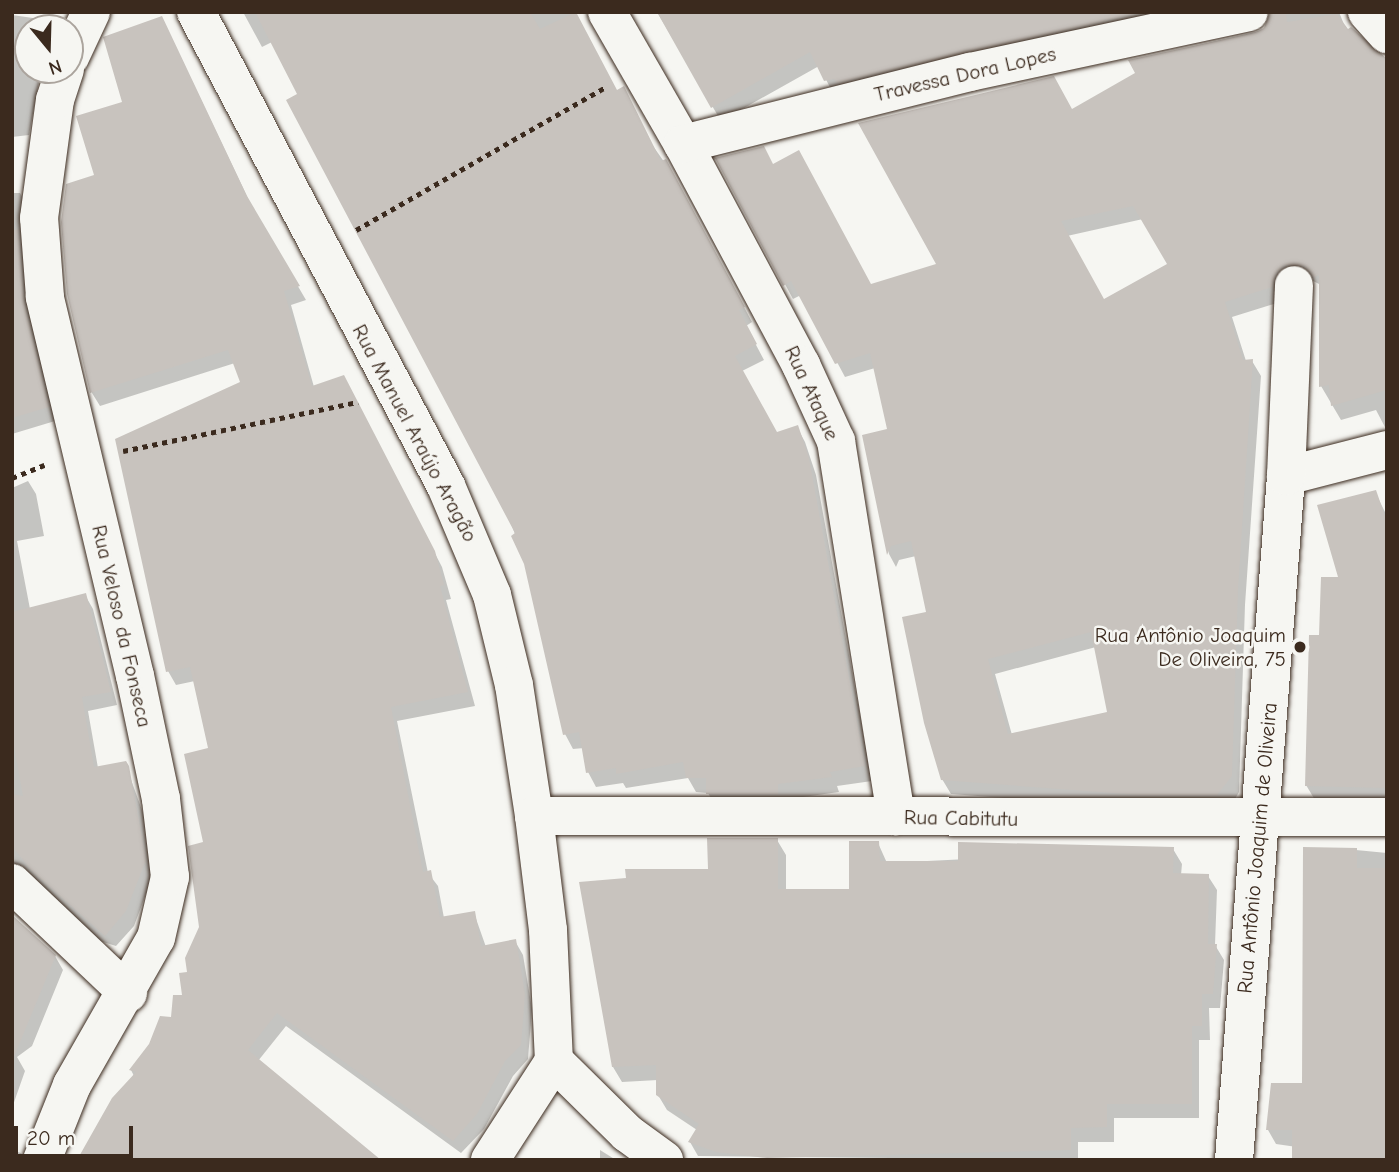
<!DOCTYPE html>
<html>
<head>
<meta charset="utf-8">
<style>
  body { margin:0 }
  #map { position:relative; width:1399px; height:1172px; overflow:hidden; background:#f6f6f2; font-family:"Comic Neue",sans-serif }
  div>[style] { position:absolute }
  .shadow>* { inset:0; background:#0003 }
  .building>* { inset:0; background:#c8c3be }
  .path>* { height:4.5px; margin-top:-2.25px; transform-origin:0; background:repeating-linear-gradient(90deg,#3b2a1e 0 5px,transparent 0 10px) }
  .roads { filter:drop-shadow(0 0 2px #3b2a1e) drop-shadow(0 0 2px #3b2a1e) }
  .minor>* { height:38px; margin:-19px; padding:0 19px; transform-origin:19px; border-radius:19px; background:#f6f6f2 }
  .dots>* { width:19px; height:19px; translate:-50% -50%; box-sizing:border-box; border:4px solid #f6f6f2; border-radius:50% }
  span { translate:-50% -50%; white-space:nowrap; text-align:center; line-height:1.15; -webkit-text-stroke:5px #f6f6f2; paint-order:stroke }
  .street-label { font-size:21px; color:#3b2a1e }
  .poi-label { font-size:21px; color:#3b2a1e }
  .right { translate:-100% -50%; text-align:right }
  .frame { position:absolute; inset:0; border:14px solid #3b2a1e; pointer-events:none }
  .north { position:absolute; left:14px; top:14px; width:70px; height:70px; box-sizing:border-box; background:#f6f6f2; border:2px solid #aba49d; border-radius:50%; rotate:161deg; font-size:19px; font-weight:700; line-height:28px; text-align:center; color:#3b2a1e }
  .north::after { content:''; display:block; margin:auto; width:24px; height:32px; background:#3b2a1e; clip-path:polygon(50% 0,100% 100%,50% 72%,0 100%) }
  .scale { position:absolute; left:14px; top:1126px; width:119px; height:32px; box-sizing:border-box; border:4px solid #3b2a1e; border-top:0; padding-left:9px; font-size:21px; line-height:24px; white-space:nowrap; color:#3b2a1e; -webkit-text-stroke:5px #f6f6f2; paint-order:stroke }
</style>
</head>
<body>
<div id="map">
  <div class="shadow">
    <div style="clip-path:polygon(243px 12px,572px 12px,616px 93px,674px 176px,752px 322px,746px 326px,764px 360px,742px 371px,777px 434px,797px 427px,805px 442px,816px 475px,872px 781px,837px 786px,839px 792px,717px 809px,708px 793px,696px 792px,688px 778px,626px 788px,623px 783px,596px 787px,588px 772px,584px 748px,573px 749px,565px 734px,526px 564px,499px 491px,272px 42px,262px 47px)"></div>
    <div style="clip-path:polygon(657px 12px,1220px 12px,834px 95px,819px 66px,721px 121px)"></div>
    <div style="clip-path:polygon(evenodd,1270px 12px,1339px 12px,1347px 32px,1387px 61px,1387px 431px,1376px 410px,1341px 420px,1321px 386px,1321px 285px,1305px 277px,1280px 302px,1232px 317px,1246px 361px,1252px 361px,1261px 376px,1245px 605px,1239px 792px,1231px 806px,1149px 809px,951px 794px,942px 779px,928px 613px,916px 556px,899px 560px,896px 567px,889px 554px,864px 436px,889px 431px,875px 368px,845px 377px,801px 295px,793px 299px,718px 160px,773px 166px,871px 286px,938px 265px,1072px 111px,1138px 74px,1131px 61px,1264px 30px,1270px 12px,1143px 219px,1169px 265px,1103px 301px,1067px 236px,1143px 219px,1270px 12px,1096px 647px,1109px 714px,1012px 735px,995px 674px,1096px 647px)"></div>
    <div style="clip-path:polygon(12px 15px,40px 19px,45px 28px,28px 28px,28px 70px,41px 70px,29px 135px,12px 137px)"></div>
    <div style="clip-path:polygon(162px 18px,254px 211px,306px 300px,291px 305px,314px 387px,351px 391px,442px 567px,451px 599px,446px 600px,475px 706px,397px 721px,428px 873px,438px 886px,444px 918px,474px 913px,486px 947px,515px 941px,523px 955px,532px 1009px,528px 1059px,513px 1076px,484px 1129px,461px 1153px,286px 1026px,258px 1061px,134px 1076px,131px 1070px,173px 1019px,184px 997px,201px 927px,210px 750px,195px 681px,176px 685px,168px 671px,242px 383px,235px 363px,100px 406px,92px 393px,68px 293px,96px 176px)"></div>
    <div style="clip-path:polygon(12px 173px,14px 193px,20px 193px,28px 207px,55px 421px,12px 434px)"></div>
    <div style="clip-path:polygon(28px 481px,36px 494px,44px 536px,17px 541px,30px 609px,85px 595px,93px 609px,117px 705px,88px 711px,98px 768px,125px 763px,147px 824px,153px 875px,134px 926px,116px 946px,100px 941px,12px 877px,12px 488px)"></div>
    <div style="clip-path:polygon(1375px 492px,1387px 516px,1387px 802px,1315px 800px,1306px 785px,1321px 637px)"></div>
    <div style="clip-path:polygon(777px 840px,786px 855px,786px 890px,851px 891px,878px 843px,887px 863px,1173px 849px,1182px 864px,1181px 875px,1208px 876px,1217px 890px,1215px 945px,1224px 960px,1220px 1008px,1209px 1008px,1210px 1040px,1199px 1040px,1199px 1118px,1114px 1118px,1114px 1142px,1078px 1142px,1078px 1160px,698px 1156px,690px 1142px,697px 1130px,667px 1110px,658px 1095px,658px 1080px,622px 1082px,613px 1067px,710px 871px)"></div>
    <div style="clip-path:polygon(1356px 850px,1387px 853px,1387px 1160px,1276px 1144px,1268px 1130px,1304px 1085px)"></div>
    <div style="clip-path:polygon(12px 916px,55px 956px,63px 970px,32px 1046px,17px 1057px,25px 1071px,12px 1108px)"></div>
    <div style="clip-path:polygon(12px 1150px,21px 1153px,25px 1160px,12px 1160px)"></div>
    <div style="clip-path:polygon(600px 1150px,616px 1160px,600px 1160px)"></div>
  </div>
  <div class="building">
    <div style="clip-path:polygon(255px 12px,530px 12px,540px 29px,576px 12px,617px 90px,624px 86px,661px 161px,666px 159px,745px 307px,739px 310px,757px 344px,735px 356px,777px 432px,798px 425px,809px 458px,865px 766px,830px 772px,832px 777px,778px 784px,778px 794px,706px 794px,706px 778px,686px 778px,683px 762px,616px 774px,616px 768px,586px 773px,579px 732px,563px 735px,524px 564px,511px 536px,515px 533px,286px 100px,297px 94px)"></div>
    <div style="clip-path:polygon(657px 12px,1144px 12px,1106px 20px,1104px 16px,1105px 21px,837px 83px,834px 79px,824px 81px,810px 52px,711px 108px)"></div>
    <div style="clip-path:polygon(evenodd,1270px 12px,1286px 12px,1287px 22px,1337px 14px,1348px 29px,1351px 27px,1387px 59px,1387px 390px,1331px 406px,1329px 385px,1319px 387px,1319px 275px,1314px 277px,1305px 266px,1284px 265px,1275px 274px,1272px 287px,1225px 302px,1243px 360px,1253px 359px,1238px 589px,1232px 776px,1217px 795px,1140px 795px,941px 780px,924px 723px,902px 617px,926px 612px,911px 541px,891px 546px,887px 555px,862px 435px,887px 429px,870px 353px,835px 364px,791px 281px,783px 286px,715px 158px,764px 146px,773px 164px,799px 150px,871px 284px,936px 264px,858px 123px,1054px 76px,1072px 109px,1135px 73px,1128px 60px,1254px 33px,1264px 28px,1270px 12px,1133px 206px,1167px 264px,1104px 299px,1061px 221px,1133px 206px,1270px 12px,1091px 632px,1107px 712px,1008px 734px,988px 659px,1091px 632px)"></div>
    <div style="clip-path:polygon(162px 16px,247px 196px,300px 286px,284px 291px,312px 386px,344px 375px,435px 551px,444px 585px,440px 586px,468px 692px,391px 707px,423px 872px,431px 870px,440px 917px,475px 911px,481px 946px,516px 939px,525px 994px,521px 1045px,505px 1061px,477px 1114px,453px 1141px,277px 1013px,248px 1050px,381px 1160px,77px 1160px,112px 1098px,136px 1072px,129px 1070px,149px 1044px,160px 1016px,171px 1017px,173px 995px,182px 995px,179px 973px,187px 972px,185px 958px,199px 927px,188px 846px,203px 842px,184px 754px,208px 748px,190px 667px,166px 672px,115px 439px,240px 382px,228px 350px,90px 393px,67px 294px,61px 222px,66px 184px,94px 175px,76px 116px,122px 102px,103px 37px)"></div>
    <div style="clip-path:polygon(18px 229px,24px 302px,49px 407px,12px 418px,12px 230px)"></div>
    <div style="clip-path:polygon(1376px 490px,1387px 522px,1387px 788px,1305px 786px,1309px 635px,1319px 635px,1321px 577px,1338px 577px,1317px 505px)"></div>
    <div style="clip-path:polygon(86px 593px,111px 692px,82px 697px,94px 767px,126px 761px,129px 766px,146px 860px,126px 911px,105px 936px,31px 870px,12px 846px,12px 794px,23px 796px,12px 735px,12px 612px)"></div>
    <div style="clip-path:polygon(707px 838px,778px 838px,778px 889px,849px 889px,849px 841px,879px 841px,880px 861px,958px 861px,958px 842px,1174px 847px,1173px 873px,1209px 874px,1208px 944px,1217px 944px,1213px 994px,1202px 994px,1202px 1026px,1192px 1026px,1192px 1104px,1107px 1104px,1107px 1127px,1071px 1128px,1071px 1150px,767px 1158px,716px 1152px,688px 1142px,699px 1124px,656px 1095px,656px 1065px,612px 1067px,579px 882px,626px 878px,625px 869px,708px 869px)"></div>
    <div style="clip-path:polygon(1303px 847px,1357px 848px,1357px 868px,1387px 868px,1387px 1160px,1292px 1160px,1292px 1130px,1266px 1130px,1271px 1083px,1302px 1083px)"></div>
    <div style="clip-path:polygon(12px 915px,56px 955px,13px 1059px,12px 1059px)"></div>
  </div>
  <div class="path">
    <div style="left:356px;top:230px;width:289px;rotate:-29.8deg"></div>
    <div style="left:123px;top:451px;width:240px;rotate:-11.8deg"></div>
    <div style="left:12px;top:478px;width:35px;rotate:-22deg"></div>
  </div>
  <div class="roads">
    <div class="minor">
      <div style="left:196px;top:12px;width:536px;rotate:62.19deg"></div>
      <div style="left:446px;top:486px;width:118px;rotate:67.1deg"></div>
      <div style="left:492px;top:595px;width:93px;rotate:76.3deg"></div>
      <div style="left:514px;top:685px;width:133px;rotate:81.3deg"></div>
      <div style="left:534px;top:816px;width:115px;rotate:83deg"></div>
      <div style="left:548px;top:930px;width:131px;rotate:87.4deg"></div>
      <div style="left:554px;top:1061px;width:118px;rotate:122.9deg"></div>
      <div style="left:607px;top:12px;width:152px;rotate:60.1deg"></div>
      <div style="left:683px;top:144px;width:251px;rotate:61.9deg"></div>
      <div style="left:801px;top:365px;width:84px;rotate:65.3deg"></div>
      <div style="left:836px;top:441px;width:380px;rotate:80.9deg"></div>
      <div style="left:1367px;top:12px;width:30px;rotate:48deg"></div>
      <div style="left:70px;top:57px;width:50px;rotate:-65deg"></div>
      <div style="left:683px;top:144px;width:296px;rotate:-14.1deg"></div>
      <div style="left:970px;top:72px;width:285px;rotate:-12.1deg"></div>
      <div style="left:1286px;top:476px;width:104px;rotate:-14.4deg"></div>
      <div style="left:534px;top:816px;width:853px;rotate:0.07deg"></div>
      <div style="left:12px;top:883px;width:160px;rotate:43.5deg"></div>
      <div style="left:554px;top:1061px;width:103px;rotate:44.6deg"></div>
      <div style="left:627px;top:1133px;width:46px;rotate:36.1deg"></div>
      <div style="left:42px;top:1160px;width:81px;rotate:-68.2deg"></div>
      <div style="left:72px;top:1085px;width:169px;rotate:-60.3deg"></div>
      <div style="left:156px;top:938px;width:63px;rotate:-77.1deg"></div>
      <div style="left:170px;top:877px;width:79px;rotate:-96.6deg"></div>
      <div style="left:161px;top:799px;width:126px;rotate:-101.9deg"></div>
      <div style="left:135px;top:676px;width:390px;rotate:-103.4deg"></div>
      <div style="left:45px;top:297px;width:79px;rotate:-94.3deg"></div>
      <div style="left:39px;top:218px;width:119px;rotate:-82.3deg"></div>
      <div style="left:55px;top:100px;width:32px;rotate:-72deg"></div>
      <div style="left:1234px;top:1160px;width:686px;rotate:-85.65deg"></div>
      <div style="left:1286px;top:476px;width:191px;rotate:-87.6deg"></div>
    </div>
  </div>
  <div class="dots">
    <div style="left:1300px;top:647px;background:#3b2a1e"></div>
  </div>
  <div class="street-label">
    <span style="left:965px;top:74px;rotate:-13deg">Travessa Dora Lopes</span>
    <span style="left:812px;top:393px;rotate:65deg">Rua Ataque</span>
    <span style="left:415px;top:433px;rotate:62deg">Rua Manuel Araújo Aragão</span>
    <span style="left:122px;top:626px;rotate:77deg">Rua Veloso da Fonseca</span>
    <span style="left:961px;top:818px;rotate:1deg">Rua Cabitutu</span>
    <span style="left:1257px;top:848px;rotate:-85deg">Rua Antônio Joaquim de Oliveira</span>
  </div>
  <div class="poi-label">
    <span class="right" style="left:1286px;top:647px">Rua Antônio Joaquim<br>De Oliveira, 75</span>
  </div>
  <div class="frame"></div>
  <div class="north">N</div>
  <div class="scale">20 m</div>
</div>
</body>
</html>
